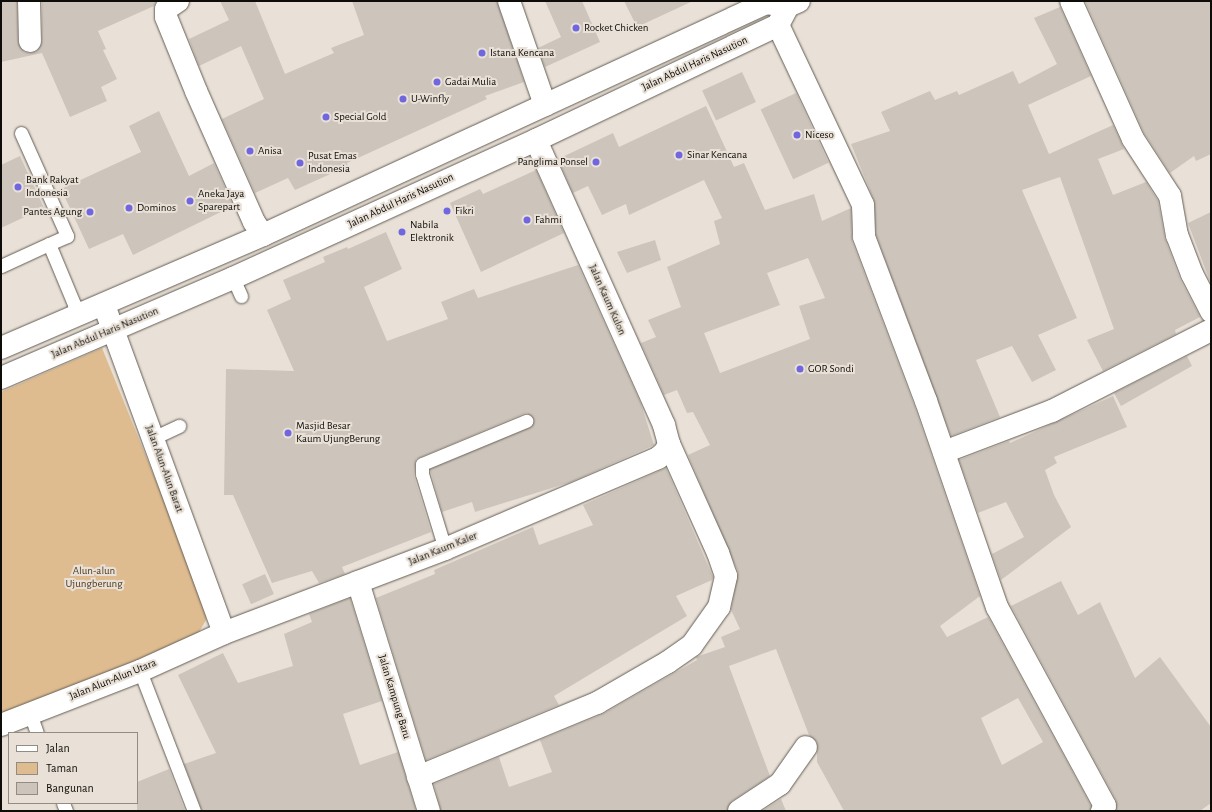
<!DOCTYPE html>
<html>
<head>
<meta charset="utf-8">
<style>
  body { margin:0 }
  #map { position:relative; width:1212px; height:812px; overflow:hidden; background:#e9e1d7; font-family:"Alegreya Sans",sans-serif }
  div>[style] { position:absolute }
  .green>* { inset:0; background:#dfbc90 }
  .building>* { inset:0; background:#cdc5bb; transform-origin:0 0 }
  .roads { filter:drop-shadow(0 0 1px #635c53) drop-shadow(0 0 1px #635c53) }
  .service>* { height:13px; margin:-6.5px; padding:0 6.5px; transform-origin:6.5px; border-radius:6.5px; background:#fff }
  .minor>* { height:22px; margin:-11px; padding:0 11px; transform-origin:11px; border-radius:11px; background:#fff }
  .tertiary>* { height:22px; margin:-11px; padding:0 11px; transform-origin:11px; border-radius:11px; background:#fff }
  .trunk>* { height:22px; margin:-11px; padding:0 11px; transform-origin:11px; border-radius:11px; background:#fff }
  .dots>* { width:11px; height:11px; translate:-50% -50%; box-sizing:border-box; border:2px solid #e9e1d7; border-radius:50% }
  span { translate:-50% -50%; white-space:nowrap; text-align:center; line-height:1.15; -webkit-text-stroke:4px #e9e1d7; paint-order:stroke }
  .poi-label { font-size:11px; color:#0e0c08 }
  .left { translate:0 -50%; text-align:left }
  .right { translate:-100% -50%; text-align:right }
  .street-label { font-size:11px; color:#0e0c08 }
  .park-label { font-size:11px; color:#4f3a1c }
  .frame { position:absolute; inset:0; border:2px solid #0e0c08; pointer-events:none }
  .legend { position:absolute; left:8px; top:732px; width:130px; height:72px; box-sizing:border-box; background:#e9e1d7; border:1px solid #918c84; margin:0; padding:5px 7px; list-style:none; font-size:12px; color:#0e0c08 }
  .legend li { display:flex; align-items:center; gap:8px; height:20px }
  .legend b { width:20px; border:1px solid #918c84 }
</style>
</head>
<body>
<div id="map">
  <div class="green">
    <div style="clip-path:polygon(102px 348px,206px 604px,206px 620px,195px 639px,1px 714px,1px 392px)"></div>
  </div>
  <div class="building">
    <div style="clip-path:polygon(1px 1px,17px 1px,18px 42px,24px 52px,30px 53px,37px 51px,42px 41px,42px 1px,157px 1px,154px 6px,98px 31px,106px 49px,103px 50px,117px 79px,101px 87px,107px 101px,70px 117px,42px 53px,1px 62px)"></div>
    <div style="clip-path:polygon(220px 1px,255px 1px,285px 74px,334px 53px,331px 48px,364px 35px,352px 1px,497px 1px,524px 82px,485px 96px,487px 99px,347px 163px,348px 166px,295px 190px,288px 178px,255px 193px,222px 119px,264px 99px,241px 46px,199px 66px,189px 39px,229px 20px)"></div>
    <div style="clip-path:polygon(545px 1px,582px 1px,600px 42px,545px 67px,538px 48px,561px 37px)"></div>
    <div style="clip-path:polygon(624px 1px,693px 1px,637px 27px)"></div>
    <div style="clip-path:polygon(1085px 1px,1211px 1px,1211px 154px,1196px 161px,1194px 156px,1170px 173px,1144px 133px)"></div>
    <div style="clip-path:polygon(1060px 7px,1091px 76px,1028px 105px,1049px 154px,1113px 125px,1124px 149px,1098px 159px,1113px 195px,1146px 182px,1158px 201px,1165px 239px,1180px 279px,1200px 317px,1175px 330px,1176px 334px,1103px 371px,1087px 340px,1114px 329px,1060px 177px,1022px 190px,1077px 318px,1038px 335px,1056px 370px,1032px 382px,1012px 346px,976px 360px,1000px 417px,951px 436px,876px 235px,874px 200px,851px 144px,890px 131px,881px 112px,930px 91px,935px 100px,957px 91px,959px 95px,1013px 71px,1019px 84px,1057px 64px,1034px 18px)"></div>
    <div style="left:742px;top:72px;width:33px;height:44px;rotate:65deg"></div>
    <div style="left:796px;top:93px;width:77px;height:39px;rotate:65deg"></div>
    <div style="clip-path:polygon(evenodd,706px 106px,734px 167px,744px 163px,765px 210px,814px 194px,822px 221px,851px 208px,852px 241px,914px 405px,980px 596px,940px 626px,947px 637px,988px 617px,1091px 806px,1090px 811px,844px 811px,817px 762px,817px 742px,809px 735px,776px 649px,729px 666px,770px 776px,732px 801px,727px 811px,441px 811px,434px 784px,499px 757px,509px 787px,552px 772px,540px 740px,603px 714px,697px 660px,696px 657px,725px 647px,721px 637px,740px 629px,731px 610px,738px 572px,688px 455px,710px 445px,693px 412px,687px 413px,677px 390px,664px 395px,641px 343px,656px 337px,648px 320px,681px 307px,667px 267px,720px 244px,714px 221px,722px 218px,704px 180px,629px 215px,626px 204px,602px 215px,588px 186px,573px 193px,558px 159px,613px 133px,619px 147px,706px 106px,808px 258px,825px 298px,799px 306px,810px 339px,720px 373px,704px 333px,780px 305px,767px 273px,808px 258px,706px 106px,1018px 698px,1043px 742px,1002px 765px,981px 718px,1018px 698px)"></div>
    <div style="clip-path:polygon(159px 111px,189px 176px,214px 163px,233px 206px,133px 255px,123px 234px,89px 249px,61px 189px,141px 152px,129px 126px)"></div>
    <div style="clip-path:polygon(20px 156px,44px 208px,1px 228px,1px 165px)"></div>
    <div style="clip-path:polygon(536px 170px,564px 233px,481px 272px,450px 203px,480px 189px,483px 194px)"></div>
    <div style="clip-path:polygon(1211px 212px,1211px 284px,1188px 223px)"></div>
    <div style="clip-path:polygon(386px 232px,402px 269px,364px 287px,387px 341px,448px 319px,441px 302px,474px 289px,478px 298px,578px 265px,641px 404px,654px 445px,571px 482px,475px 512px,472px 502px,442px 512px,430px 469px,529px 428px,534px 422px,533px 418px,527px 413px,523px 414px,416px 459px,414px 476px,431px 532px,342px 567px,345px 574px,319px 583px,312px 571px,272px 583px,233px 495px,224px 495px,226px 369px,294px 371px,267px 310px,291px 299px,283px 280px,325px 262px,323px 257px,347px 247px,348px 249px)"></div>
    <div style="clip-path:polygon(655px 240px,661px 260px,627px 273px,617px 252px)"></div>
    <div style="clip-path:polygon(1187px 356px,1192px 366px,1121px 406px,1114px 393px)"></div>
    <div style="clip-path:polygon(1113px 396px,1127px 427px,1054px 457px,1057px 463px,1045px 470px,1054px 495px,1071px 527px,1001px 580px,992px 554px,1024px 537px,1006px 502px,978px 513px,959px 460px,1009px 441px,1010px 443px)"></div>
    <div style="clip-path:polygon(666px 468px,713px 577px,712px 580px,676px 596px,687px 616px,554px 696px,559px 705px,426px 760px,376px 598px,435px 574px,434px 570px,533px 527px,539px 545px,593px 525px,583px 505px)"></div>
    <div style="left:265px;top:574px;width:22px;height:25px;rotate:66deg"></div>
    <div style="clip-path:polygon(1061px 581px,1078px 615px,1100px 602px,1135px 678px,1160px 657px,1211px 727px,1211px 803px,1200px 811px,1116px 811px,1116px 800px,1011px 606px)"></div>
    <div style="clip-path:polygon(350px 598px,382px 701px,343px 714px,360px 765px,398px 752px,416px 811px,202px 811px,184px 764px,216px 753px,178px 675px,223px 653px,238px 683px,293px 666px,284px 634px,312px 622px,309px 614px)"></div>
    <div style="clip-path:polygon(169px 769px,185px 811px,137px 811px,137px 782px)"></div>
    <div style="clip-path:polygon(781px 799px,786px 811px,762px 811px)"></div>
  </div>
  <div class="roads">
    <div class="service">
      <div style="left:21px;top:133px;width:113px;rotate:65.9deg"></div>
      <div style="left:67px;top:236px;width:20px;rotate:156deg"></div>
      <div style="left:1px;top:266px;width:53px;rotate:-24.6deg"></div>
      <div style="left:49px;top:244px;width:65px;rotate:67.4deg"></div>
      <div style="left:74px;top:304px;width:13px;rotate:58deg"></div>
      <div style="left:233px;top:278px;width:20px;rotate:66deg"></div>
      <div style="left:153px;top:438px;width:29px;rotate:-25deg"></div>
      <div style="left:445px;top:549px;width:78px;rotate:-107deg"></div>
      <div style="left:422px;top:474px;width:10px;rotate:-90deg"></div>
      <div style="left:422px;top:464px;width:113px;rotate:-22.5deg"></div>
      <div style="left:140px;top:671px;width:150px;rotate:68.9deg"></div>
      <div style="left:30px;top:713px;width:21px;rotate:71deg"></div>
      <div style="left:63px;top:803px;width:9px;rotate:69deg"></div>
    </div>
    <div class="minor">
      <div style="left:29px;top:1px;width:40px;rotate:88.6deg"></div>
      <div style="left:178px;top:1px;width:14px;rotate:146deg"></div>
      <div style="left:166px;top:9px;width:8px;rotate:90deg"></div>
      <div style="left:166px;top:17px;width:80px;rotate:67.9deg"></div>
      <div style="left:196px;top:91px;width:143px;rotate:66.1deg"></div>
      <div style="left:254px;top:222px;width:16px;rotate:55deg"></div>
      <div style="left:509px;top:1px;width:110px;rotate:70.9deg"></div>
      <div style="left:1071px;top:1px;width:151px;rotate:65.8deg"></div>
      <div style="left:1133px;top:139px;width:68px;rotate:57deg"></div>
      <div style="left:1170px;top:196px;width:40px;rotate:80deg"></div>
      <div style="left:1177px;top:235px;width:42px;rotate:69deg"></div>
      <div style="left:1192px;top:274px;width:42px;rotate:62.8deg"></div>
      <div style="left:778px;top:25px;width:199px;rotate:64.7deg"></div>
      <div style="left:863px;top:205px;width:32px;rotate:88deg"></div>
      <div style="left:864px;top:237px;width:175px;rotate:69.3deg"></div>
      <div style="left:926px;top:401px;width:218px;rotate:71deg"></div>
      <div style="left:997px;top:607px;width:226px;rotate:61.5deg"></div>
      <div style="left:1105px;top:806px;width:6px;rotate:121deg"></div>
      <div style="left:944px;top:452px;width:116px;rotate:-20.8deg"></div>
      <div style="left:1052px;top:411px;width:178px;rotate:-27deg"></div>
      <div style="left:358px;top:582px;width:240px;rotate:72.8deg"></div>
      <div style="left:224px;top:633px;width:236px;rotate:-20.8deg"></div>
      <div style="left:445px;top:549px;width:232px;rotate:-23.1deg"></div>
      <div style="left:658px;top:458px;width:9px;rotate:-41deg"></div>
      <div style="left:665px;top:452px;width:9px;rotate:-63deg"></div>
      <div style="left:669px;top:444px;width:20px;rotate:-105deg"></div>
      <div style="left:664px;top:425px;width:312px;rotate:-114.2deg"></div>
      <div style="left:418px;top:777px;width:194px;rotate:-22.5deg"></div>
      <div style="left:597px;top:703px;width:82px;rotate:-30deg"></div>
      <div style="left:668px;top:662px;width:29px;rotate:-35deg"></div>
      <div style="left:692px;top:645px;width:47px;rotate:-54.6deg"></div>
      <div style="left:719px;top:607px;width:32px;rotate:-77deg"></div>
      <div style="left:726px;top:576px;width:24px;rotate:-109deg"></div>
      <div style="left:718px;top:553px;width:120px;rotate:-114.2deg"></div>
      <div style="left:739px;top:811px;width:49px;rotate:-33.4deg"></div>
      <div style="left:780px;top:784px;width:45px;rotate:-54.9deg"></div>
    </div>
    <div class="tertiary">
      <div style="left:1px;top:725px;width:149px;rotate:-21.2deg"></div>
      <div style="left:140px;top:671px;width:92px;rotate:-24.3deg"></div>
      <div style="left:224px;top:633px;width:349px;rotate:-110.1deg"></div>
    </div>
    <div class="trunk">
      <div style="left:1px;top:348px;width:285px;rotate:-23.3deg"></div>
      <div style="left:263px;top:235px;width:554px;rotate:-24.76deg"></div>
      <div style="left:766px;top:3px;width:22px;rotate:8deg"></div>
      <div style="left:788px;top:6px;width:12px;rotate:-24deg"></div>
      <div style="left:1px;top:378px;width:253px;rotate:-23.3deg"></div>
      <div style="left:233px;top:278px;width:333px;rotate:-24.5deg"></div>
      <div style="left:536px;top:140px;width:268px;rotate:-25.4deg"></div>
      <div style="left:778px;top:25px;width:21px;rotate:-62deg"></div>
    </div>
  </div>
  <div class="dots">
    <div style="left:576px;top:28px;background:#7066e0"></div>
    <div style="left:482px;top:53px;background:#7066e0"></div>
    <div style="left:437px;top:82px;background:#7066e0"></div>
    <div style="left:403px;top:99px;background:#7066e0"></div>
    <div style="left:326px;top:117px;background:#7066e0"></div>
    <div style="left:797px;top:135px;background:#7066e0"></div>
    <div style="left:250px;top:151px;background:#7066e0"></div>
    <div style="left:679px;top:155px;background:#7066e0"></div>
    <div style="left:596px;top:162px;background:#7066e0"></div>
    <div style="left:300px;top:163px;background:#7066e0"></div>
    <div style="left:18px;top:187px;background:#7066e0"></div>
    <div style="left:190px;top:201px;background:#7066e0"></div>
    <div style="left:129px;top:208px;background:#7066e0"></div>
    <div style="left:447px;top:211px;background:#7066e0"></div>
    <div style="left:90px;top:212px;background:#7066e0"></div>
    <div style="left:527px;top:220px;background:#7066e0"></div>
    <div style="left:402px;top:232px;background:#7066e0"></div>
    <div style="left:800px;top:369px;background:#7066e0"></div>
    <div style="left:288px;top:433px;background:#7066e0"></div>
  </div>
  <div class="poi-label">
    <span class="left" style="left:584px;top:28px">Rocket Chicken</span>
    <span class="left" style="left:490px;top:53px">Istana Kencana</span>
    <span class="left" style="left:445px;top:82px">Gadai Mulia</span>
    <span class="left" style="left:411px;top:99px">U-Winfly</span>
    <span class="left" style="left:334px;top:117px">Special Gold</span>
    <span class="left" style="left:805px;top:135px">Niceso</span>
    <span class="left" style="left:258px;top:151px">Anisa</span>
    <span class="left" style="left:687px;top:155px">Sinar Kencana</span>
    <span class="left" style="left:308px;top:163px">Pusat Emas<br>Indonesia</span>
    <span class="right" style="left:588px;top:162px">Panglima Ponsel</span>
    <span class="left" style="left:26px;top:187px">Bank Rakyat<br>Indonesia</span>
    <span class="left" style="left:198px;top:201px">Aneka Jaya<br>Sparepart</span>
    <span class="left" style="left:137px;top:208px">Dominos</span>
    <span class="left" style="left:455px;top:211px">Fikri</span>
    <span class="right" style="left:82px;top:212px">Pantes Agung</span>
    <span class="left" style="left:535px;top:220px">Fahmi</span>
    <span class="left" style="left:410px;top:232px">Nabila<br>Elektronik</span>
    <span class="left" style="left:808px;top:369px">GOR Sondi</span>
    <span class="left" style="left:296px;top:433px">Masjid Besar<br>Kaum UjungBerung</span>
  </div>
  <div class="street-label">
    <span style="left:695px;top:64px;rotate:-25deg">Jalan Abdul Haris Nasution</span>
    <span style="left:401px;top:201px;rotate:-25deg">Jalan Abdul Haris Nasution</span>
    <span style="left:607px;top:300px;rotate:66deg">Jalan Kaum Kulon</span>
    <span style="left:105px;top:333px;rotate:-23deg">Jalan Abdul Haris Nasution</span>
    <span style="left:164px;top:469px;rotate:70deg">Jalan Alun-Alun Barat</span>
    <span style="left:443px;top:549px;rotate:-22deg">Jalan Kaum Kaler</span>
    <span style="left:113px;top:680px;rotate:-22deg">Jalan Alun-Alun Utara</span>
    <span style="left:394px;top:697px;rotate:73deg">Jalan Kampung Baru</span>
  </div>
  <div class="park-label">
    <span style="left:94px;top:578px">Alun-alun<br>Ujungberung</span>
  </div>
  <div class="frame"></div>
  <ul class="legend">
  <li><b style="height:5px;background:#fff"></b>Jalan</li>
  <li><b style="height:11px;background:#dfbc90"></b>Taman</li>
  <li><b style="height:11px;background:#cdc5bb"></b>Bangunan</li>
  </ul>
</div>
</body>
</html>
